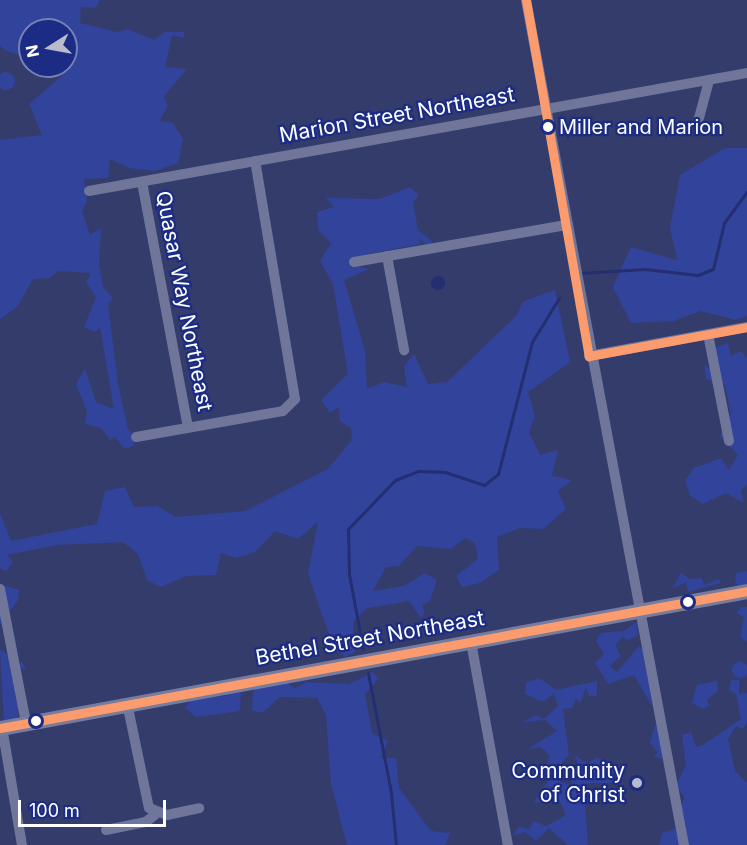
<!DOCTYPE html>
<html>
<head>
<meta charset="utf-8">
<style>
  body { margin:0 }
  #map { position:relative; width:747px; height:845px; overflow:hidden; background:#343c6c; font-family:Inter,sans-serif }
  div>[style] { position:absolute }
  .green>* { inset:0; background:#32439c }
  .round { border-radius:50% }
  .water>* { inset:0; background:#242e70 }
  .stream>* { height:3px; margin:-1.5px; padding:0 1.5px; transform-origin:1.5px; border-radius:1.5px; background:#242e70 }
  .street>* { height:10px; margin:-5px; padding:0 5px; transform-origin:5px; border-radius:5px; background:#70769a }
  .secondary>* { height:15px; margin:-7.5px; padding:0 7.5px; transform-origin:7.5px; border-radius:7.5px; background:#757c9e }
  .bus-1>* { height:9px; margin:-4.5px; padding:0 4.5px; transform-origin:4.5px; border-radius:4.5px; background:#fc9b6d }
  .dots>* { width:16px; height:16px; translate:-50% -50%; box-sizing:border-box; border:3px solid #1c2b84; border-radius:50% }
  span { translate:-50% -50%; white-space:nowrap; text-align:center; line-height:1.15; -webkit-text-stroke:4.5px #1c2b84; paint-order:stroke }
  .bus-label { font-size:20px; color:#fff }
  .left { translate:0 -50%; text-align:left }
  .street-label { font-size:21px; color:#fff }
  .poi-label { font-size:21px; color:#fff }
  .right { translate:-100% -50%; text-align:right }
  .north { position:absolute; left:18px; top:18px; width:60px; height:60px; box-sizing:border-box; background:#1c2b84; border:2px solid #7780b5; border-radius:50%; rotate:259deg; font-size:16px; font-weight:700; line-height:24px; text-align:center; color:#fff }
  .north::after { content:''; display:block; margin:auto; width:21px; height:27px; background:#b8bbcc; clip-path:polygon(50% 0,100% 100%,50% 72%,0 100%) }
  .scale { position:absolute; left:18px; top:800px; width:148px; height:27px; box-sizing:border-box; border:3px solid #fff; border-top:0; padding-left:8px; font-size:18px; line-height:21px; white-space:nowrap; color:#fff; -webkit-text-stroke:4px #1c2b84; paint-order:stroke }
</style>
</head>
<body>
<div id="map">
  <div class="green">
    <div style="clip-path:polygon(0 0,100px 0,95px 8px,81px 7px,80px 23px,117px 32px,128px 29px,154px 40px,165px 32px,184px 32px,184px 38px,172px 35px,165px 67px,187px 69px,164px 96px,168px 106px,159px 121px,173px 123px,183px 139px,178px 163px,155px 171px,129px 168px,110px 159px,108px 178px,84px 179px,87px 202px,82px 211px,90px 235px,101px 228px,99px 264px,103px 287px,113px 298px,108px 304px,118px 384px,128px 429px,136px 437px,134px 445px,125px 449px,115px 437px,110px 440px,101px 428px,85px 424px,87px 411px,76px 384px,85px 369px,96px 402px,114px 409px,100px 327px,96px 332px,84px 327px,96px 297px,86px 282px,91px 273px,58px 271px,50px 278px,33px 279px,17px 307px,0 319px,0 140px,42px 135px,29px 104px,62px 76px,55px 66px,66px 66px,66px 30px,30px 30px,30px 58px,6px 51px,0 46px)"></div>
    <div class="round" style="left:-3px;top:72px;width:18px;height:18px"></div>
    <div style="clip-path:polygon(725px 148px,747px 148px,747px 316px,736px 320px,700px 311px,674px 321px,631px 323px,613px 287px,631px 247px,677px 260px,670px 228px,680px 175px)"></div>
    <div style="clip-path:polygon(410px 187px,419px 195px,413px 202px,418px 230px,432px 241px,428px 246px,418px 238px,421px 244px,368px 254px,353px 265px,369px 269px,344px 280px,365px 351px,367px 389px,384px 382px,407px 387px,404px 366px,414px 354px,428px 384px,447px 382px,516px 316px,524px 301px,555px 290px,570px 362px,528px 392px,535px 416px,529px 432px,540px 455px,558px 450px,552px 476px,572px 480px,558px 491px,566px 509px,543px 529px,520px 528px,497px 537px,499px 570px,480px 583px,462px 587px,456px 576px,478px 559px,475px 543px,465px 538px,451px 549px,417px 546px,399px 566px,386px 567px,373px 591px,404px 586px,425px 573px,437px 580px,430px 601px,422px 605px,425px 613px,421px 618px,409px 601px,367px 608px,353px 622px,355px 652px,345px 657px,333px 646px,308px 574px,318px 522px,298px 539px,275px 531px,255px 552px,237px 558px,221px 553px,216px 575px,186px 576px,161px 587px,147px 580px,138px 554px,123px 542px,57px 545px,7px 555px,13px 562px,6px 571px,0 568px,0 513px,11px 541px,97px 524px,105px 491px,125px 487px,134px 507px,157px 506px,176px 517px,245px 511px,328px 469px,352px 440px,351px 428px,340px 421px,339px 407px,330px 413px,321px 400px,348px 374px,333px 284px,320px 261px,331px 243px,318px 230px,317px 212px,334px 207px,326px 198px,380px 199px)"></div>
    <div style="clip-path:polygon(728px 343px,731px 356px,741px 351px,747px 359px,747px 485px,741px 490px,744px 503px,726px 493px,703px 504px,690px 496px,685px 480px,694px 468px,721px 458px,729px 470px,738px 455px,720px 436px,731px 413px,725px 385px,706px 379px,704px 365px,720px 374px,714px 348px)"></div>
    <div style="clip-path:polygon(747px 571px,747px 587px,743px 591px,735px 582px,736px 573px)"></div>
    <div style="clip-path:polygon(681px 572px,689px 579px,702px 578px,704px 585px,719px 579px,721px 583px,688px 592px,686px 582px,673px 588px)"></div>
    <div style="clip-path:polygon(0 584px,19px 590px,18px 600px,0 625px)"></div>
    <div style="clip-path:polygon(741px 607px,747px 607px,747px 642px,740px 637px,744px 617px,736px 613px)"></div>
    <div style="clip-path:polygon(636px 622px,638px 636px,627px 640px,623px 636px,615px 645px,621px 656px,610px 666px,617px 672px,639px 646px,648px 653px,652px 706px,634px 675px,608px 684px,595px 663px,604px 654px,596px 641px,601px 633px,624px 631px)"></div>
    <div style="clip-path:polygon(0 649px,20px 665px,22px 661px,26px 670px,18px 667px,18px 717px,4px 723px)"></div>
    <div class="round" style="left:732px;top:662px;width:16px;height:16px"></div>
    <div style="clip-path:polygon(373px 672px,378px 679px,365px 694px,372px 733px,388px 741px,381px 758px,396px 758px,399px 788px,431px 831px,450px 833px,445px 845px,347px 845px,331px 784px,326px 715px,317px 698px,280px 697px,262px 713px,252px 710px,253px 691px,265px 683px,281px 679px,295px 688px,307px 682px,349px 684px)"></div>
    <div style="clip-path:polygon(539px 678px,556px 690px,597px 681px,597px 696px,589px 696px,586px 688px,580px 703px,576px 699px,572px 708px,563px 709px,569px 755px,562px 762px,566px 772px,559px 769px,561px 779px,551px 770px,541px 778px,534px 775px,533px 766px,547px 764px,550px 756px,541px 747px,528px 749px,557px 731px,545px 720px,522px 722px,536px 715px,544px 719px,558px 706px,554px 693px,543px 702px,525px 694px,526px 683px)"></div>
    <div style="clip-path:polygon(731px 680px,739px 680px,739px 694px,747px 693px,747px 722px,743px 729px,736px 726px,728px 739px,735px 771px,747px 783px,747px 845px,659px 845px,662px 833px,686px 825px,680px 808px,685px 798px,676px 786px,686px 765px,682px 735px,691px 732px,696px 747px,703px 745px,741px 719px,736px 694px,729px 690px)"></div>
    <div style="clip-path:polygon(717px 681px,718px 691px,707px 700px,709px 705px,703px 709px,692px 703px,697px 685px)"></div>
    <div style="clip-path:polygon(231px 690px,241px 690px,240px 711px,196px 717px,185px 708px,193px 698px,225px 696px)"></div>
    <div style="clip-path:polygon(656px 722px,665px 756px,662px 759px,654px 757px,658px 752px,650px 743px)"></div>
    <div style="clip-path:polygon(575px 755px,587px 764px,596px 758px,612px 762px,617px 772px,611px 783px,588px 783px,584px 791px,588px 845px,568px 845px,549px 828px,536px 841px,525px 832px,513px 835px,518px 827px,530px 829px,533px 821px,546px 826px,566px 815px,555px 791px,545px 803px,534px 802px,551px 777px,572px 787px,572px 773px,579px 768px)"></div>
  </div>
  <div class="water">
    <div class="round" style="left:431px;top:276px;width:14px;height:14px"></div>
  </div>
  <div class="stream">
    <div style="left:579px;top:273px;width:66px;rotate:-3.5deg"></div>
    <div style="left:645px;top:269px;width:53px;rotate:6.5deg"></div>
    <div style="left:698px;top:275px;width:16px;rotate:-22deg"></div>
    <div style="left:713px;top:269px;width:47px;rotate:-76.6deg"></div>
    <div style="left:724px;top:223px;width:39px;rotate:-54deg"></div>
    <div style="left:363px;top:649px;width:76px;rotate:-100.6deg"></div>
    <div style="left:349px;top:574px;width:45px;rotate:-91.3deg"></div>
    <div style="left:348px;top:529px;width:68px;rotate:-46.2deg"></div>
    <div style="left:395px;top:480px;width:26px;rotate:-21deg"></div>
    <div style="left:419px;top:471px;width:26px;rotate:2deg"></div>
    <div style="left:445px;top:472px;width:41px;rotate:18.4deg"></div>
    <div style="left:484px;top:485px;width:18px;rotate:-38deg"></div>
    <div style="left:498px;top:474px;width:136px;rotate:-75.6deg"></div>
    <div style="left:532px;top:342px;width:52px;rotate:-58.5deg"></div>
    <div style="left:368px;top:673px;width:122px;rotate:79.1deg"></div>
    <div style="left:391px;top:793px;width:52px;rotate:84.5deg"></div>
  </div>
  <div class="street">
    <div style="left:526px;top:0;width:860px;rotate:79.41deg"></div>
    <div style="left:699px;top:118px;width:39px;rotate:-75deg"></div>
    <div style="left:142px;top:182px;width:249px;rotate:79.4deg"></div>
    <div style="left:89px;top:191px;width:668px;rotate:-10.17deg"></div>
    <div style="left:387px;top:256px;width:96px;rotate:79.7deg"></div>
    <div style="left:354px;top:262px;width:214px;rotate:-9.9deg"></div>
    <div style="left:708px;top:334px;width:109px;rotate:78.9deg"></div>
    <div style="left:589px;top:356px;width:161px;rotate:-10.4deg"></div>
    <div style="left:136px;top:437px;width:149px;rotate:-10deg"></div>
    <div style="left:283px;top:411px;width:17px;rotate:-45deg"></div>
    <div style="left:295px;top:399px;width:241px;rotate:-99.5deg"></div>
    <div style="left:0;top:589px;width:136px;rotate:79deg"></div>
    <div style="left:471px;top:642px;width:206px;rotate:79.7deg"></div>
    <div style="left:127px;top:703px;width:107px;rotate:78.2deg"></div>
    <div style="left:149px;top:808px;width:19px;rotate:21deg"></div>
    <div style="left:167px;top:815px;width:33px;rotate:-12deg"></div>
    <div style="left:2px;top:727px;width:120px;rotate:80.4deg"></div>
    <div style="left:106px;top:830px;width:41px;rotate:-11.3deg"></div>
    <div style="left:146px;top:822px;width:14px;rotate:-39deg"></div>
  </div>
  <div class="secondary">
    <div style="left:0;top:728px;width:759px;rotate:-10.39deg"></div>
  </div>
  <div class="bus-1">
    <div style="left:526px;top:0;width:362px;rotate:80deg"></div>
    <div style="left:589px;top:356px;width:161px;rotate:-10.4deg"></div>
    <div style="left:0;top:728px;width:759px;rotate:-10.39deg"></div>
  </div>
  <div class="dots">
    <div style="left:548px;top:127px;background:#fff"></div>
    <div style="left:688px;top:602px;background:#fff"></div>
    <div style="left:36px;top:721px;background:#fff"></div>
    <div style="left:637px;top:783px;background:#b8bbcc"></div>
  </div>
  <div class="bus-label">
    <span class="left" style="left:559px;top:127px">Miller and Marion</span>
  </div>
  <div class="street-label">
    <span style="left:397px;top:115px;rotate:-10deg">Marion Street Northeast</span>
    <span style="left:184px;top:301px;rotate:79deg">Quasar Way Northeast</span>
    <span style="left:370px;top:638px;rotate:-10deg">Bethel Street Northeast</span>
  </div>
  <div class="poi-label">
    <span class="right" style="left:625px;top:783px">Community<br>of Christ</span>
  </div>
  <div class="north">N</div>
  <div class="scale">100 m</div>
</div>
</body>
</html>
